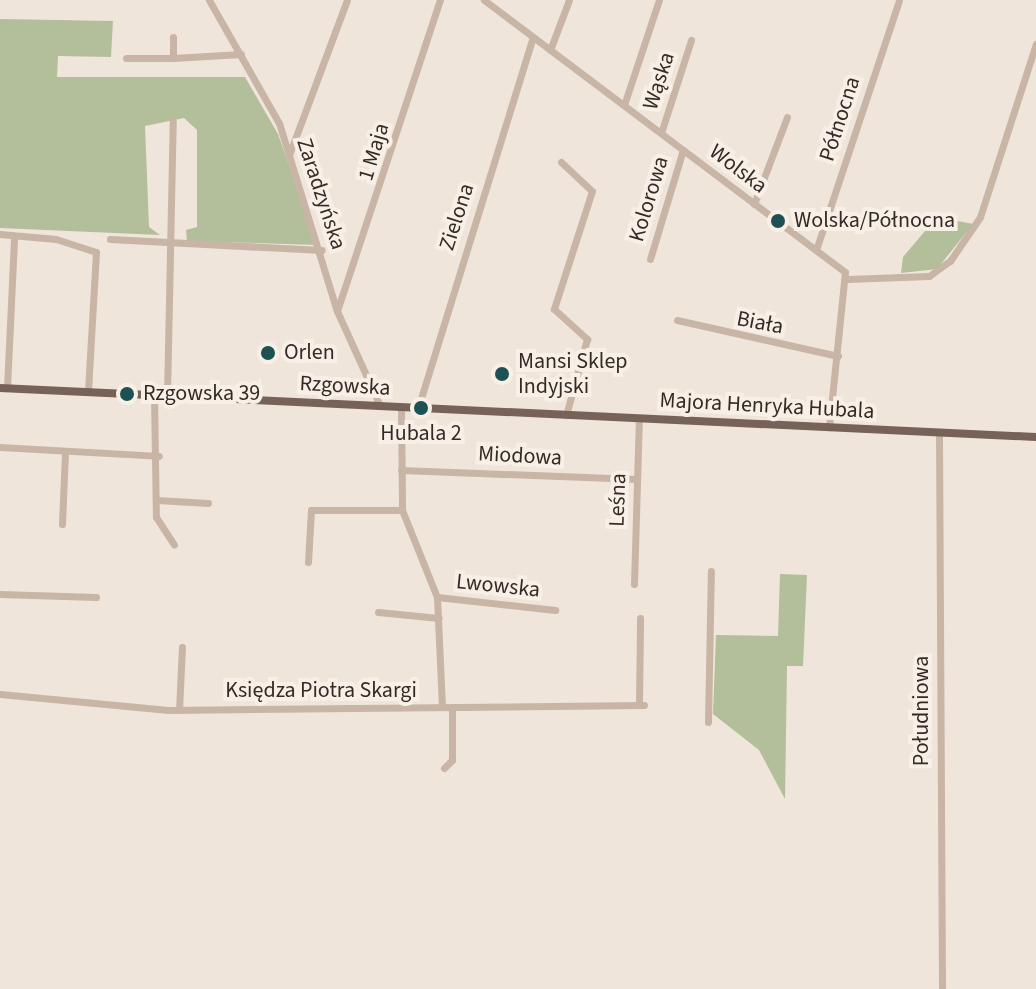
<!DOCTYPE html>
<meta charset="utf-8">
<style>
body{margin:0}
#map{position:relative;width:1036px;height:989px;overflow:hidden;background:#f0e5da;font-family:"Source Sans 3",sans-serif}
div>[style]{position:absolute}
.green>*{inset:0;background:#b3be9a}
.minor>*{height:7px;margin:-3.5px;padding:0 3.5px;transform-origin:3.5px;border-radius:3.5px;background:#c8b5a6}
.major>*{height:8px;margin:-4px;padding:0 4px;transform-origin:4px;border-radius:4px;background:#766258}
.dots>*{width:22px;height:22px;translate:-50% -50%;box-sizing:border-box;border:4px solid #f8f0e6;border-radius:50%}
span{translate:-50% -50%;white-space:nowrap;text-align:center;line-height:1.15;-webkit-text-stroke:8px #f8f0e6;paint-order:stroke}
.street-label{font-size:22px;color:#342b27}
.poi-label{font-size:22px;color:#342b27}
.left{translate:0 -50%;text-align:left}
</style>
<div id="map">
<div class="green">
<i style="clip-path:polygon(0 19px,113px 21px,111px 57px,58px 56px,57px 77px,245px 77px,278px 134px,317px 245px,187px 241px,186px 230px,197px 227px,197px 130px,184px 118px,145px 126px,149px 227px,160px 235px,0 228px)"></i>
<i style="clip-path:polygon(937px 217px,973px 224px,937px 269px,901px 273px,903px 257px)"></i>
<i style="clip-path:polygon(780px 574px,807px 575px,803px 666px,787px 666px,785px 799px,759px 750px,713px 714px,716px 635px,778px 636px)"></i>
</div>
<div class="minor">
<i style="left:209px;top:0;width:142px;rotate:60.4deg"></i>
<i style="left:279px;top:123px;width:197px;rotate:72.9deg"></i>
<i style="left:337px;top:311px;width:104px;rotate:65.6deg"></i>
<i style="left:484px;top:0;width:452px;rotate:37deg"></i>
<i style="left:845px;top:272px;width:156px;rotate:95.9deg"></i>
<i style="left:173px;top:37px;width:21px;rotate:90deg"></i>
<i style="left:173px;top:58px;width:68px;rotate:-3.4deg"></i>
<i style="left:550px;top:50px;width:53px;rotate:-69.2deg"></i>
<i style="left:126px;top:58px;width:47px"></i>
<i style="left:624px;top:105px;width:111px;rotate:-71.6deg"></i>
<i style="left:661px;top:133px;width:98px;rotate:-72.1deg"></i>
<i style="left:289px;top:155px;width:165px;rotate:-69.5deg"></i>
<i style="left:561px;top:162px;width:42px;rotate:43.1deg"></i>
<i style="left:592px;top:191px;width:124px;rotate:107.9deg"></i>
<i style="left:554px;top:309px;width:45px;rotate:42.3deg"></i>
<i style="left:587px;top:339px;width:79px;rotate:105.4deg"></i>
<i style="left:754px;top:204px;width:93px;rotate:-69.2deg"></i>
<i style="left:0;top:234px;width:56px;rotate:5.1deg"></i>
<i style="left:56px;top:239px;width:42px;rotate:18deg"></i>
<i style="left:96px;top:252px;width:140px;rotate:93.3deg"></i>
<i style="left:110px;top:239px;width:212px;rotate:3deg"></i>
<i style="left:816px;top:250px;width:263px;rotate:-71.6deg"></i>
<i style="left:650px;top:259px;width:114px;rotate:-73.2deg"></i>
<i style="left:848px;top:279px;width:81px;rotate:-2.1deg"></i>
<i style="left:929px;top:276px;width:26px;rotate:-36deg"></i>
<i style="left:950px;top:261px;width:53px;rotate:-55.7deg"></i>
<i style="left:980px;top:217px;width:182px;rotate:-72.1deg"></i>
<i style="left:337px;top:311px;width:328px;rotate:-71.7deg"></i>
<i style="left:677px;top:320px;width:165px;rotate:12.6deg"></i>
<i style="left:7px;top:388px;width:150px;rotate:-87.3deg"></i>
<i style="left:154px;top:395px;width:122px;rotate:89.1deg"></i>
<i style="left:156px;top:517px;width:33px;rotate:57deg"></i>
<i style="left:167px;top:396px;width:275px;rotate:-88.8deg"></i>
<i style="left:401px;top:407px;width:103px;rotate:89.4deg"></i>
<i style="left:402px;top:510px;width:94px;rotate:68.1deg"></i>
<i style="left:437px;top:597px;width:110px;rotate:87.4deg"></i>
<i style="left:418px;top:408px;width:388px;rotate:-72.8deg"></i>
<i style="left:939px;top:433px;width:556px;rotate:89.69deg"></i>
<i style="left:0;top:447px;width:159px;rotate:3.2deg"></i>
<i style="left:401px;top:470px;width:236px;rotate:2.2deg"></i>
<i style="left:157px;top:500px;width:51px;rotate:3.4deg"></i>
<i style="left:62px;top:524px;width:73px;rotate:-87.6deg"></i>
<i style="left:308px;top:562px;width:52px;rotate:-86.7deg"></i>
<i style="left:311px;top:510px;width:91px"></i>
<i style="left:634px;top:584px;width:166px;rotate:-88.3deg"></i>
<i style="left:0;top:594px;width:96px;rotate:1.8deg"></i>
<i style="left:437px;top:597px;width:119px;rotate:6.3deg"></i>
<i style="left:378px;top:612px;width:61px;rotate:5.6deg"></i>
<i style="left:0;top:694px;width:169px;rotate:5.4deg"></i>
<i style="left:168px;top:710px;width:476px;rotate:-0.6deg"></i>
<i style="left:639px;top:705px;width:87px;rotate:-89.3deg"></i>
<i style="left:179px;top:710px;width:63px;rotate:-87.3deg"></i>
<i style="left:708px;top:722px;width:151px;rotate:-88.9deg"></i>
<i style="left:444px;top:768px;width:11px;rotate:-45deg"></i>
<i style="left:452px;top:760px;width:52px;rotate:-90deg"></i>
</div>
<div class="major">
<i style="left:0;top:388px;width:1037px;rotate:2.71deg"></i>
</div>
<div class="dots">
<i style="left:778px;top:221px;background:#1e5154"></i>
<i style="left:268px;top:353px;background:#1e5154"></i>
<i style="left:502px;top:374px;background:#1e5154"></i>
<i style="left:127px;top:394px;background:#1e5154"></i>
<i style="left:421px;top:408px;background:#1e5154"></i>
</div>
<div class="street-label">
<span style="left:659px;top:81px;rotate:-72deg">Wąska</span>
<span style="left:840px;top:119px;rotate:-72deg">Północna</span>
<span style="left:374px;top:152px;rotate:-73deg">1 Maja</span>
<span style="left:738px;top:169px;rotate:37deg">Wolska</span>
<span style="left:321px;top:194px;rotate:72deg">Zaradzyńska</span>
<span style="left:649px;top:199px;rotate:-73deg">Kolorowa</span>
<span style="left:457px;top:217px;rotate:-72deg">Zielona</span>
<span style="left:760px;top:323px;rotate:11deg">Biała</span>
<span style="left:345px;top:386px;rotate:3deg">Rzgowska</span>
<span style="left:767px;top:406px;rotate:3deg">Majora Henryka Hubala</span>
<span style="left:520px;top:456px;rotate:3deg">Miodowa</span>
<span style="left:618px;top:500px;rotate:-88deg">Leśna</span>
<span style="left:498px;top:586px;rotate:6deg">Lwowska</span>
<span style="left:321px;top:691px">Księdza Piotra Skargi</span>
<span style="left:922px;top:711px;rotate:-90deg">Południowa</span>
</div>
<div class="poi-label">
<span class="left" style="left:794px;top:221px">Wolska/Północna</span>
<span class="left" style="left:284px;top:353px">Orlen</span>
<span class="left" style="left:518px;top:374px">Mansi Sklep<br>Indyjski</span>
<span class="left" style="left:143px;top:394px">Rzgowska 39</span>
<span style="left:421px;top:434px">Hubala 2</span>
</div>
</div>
